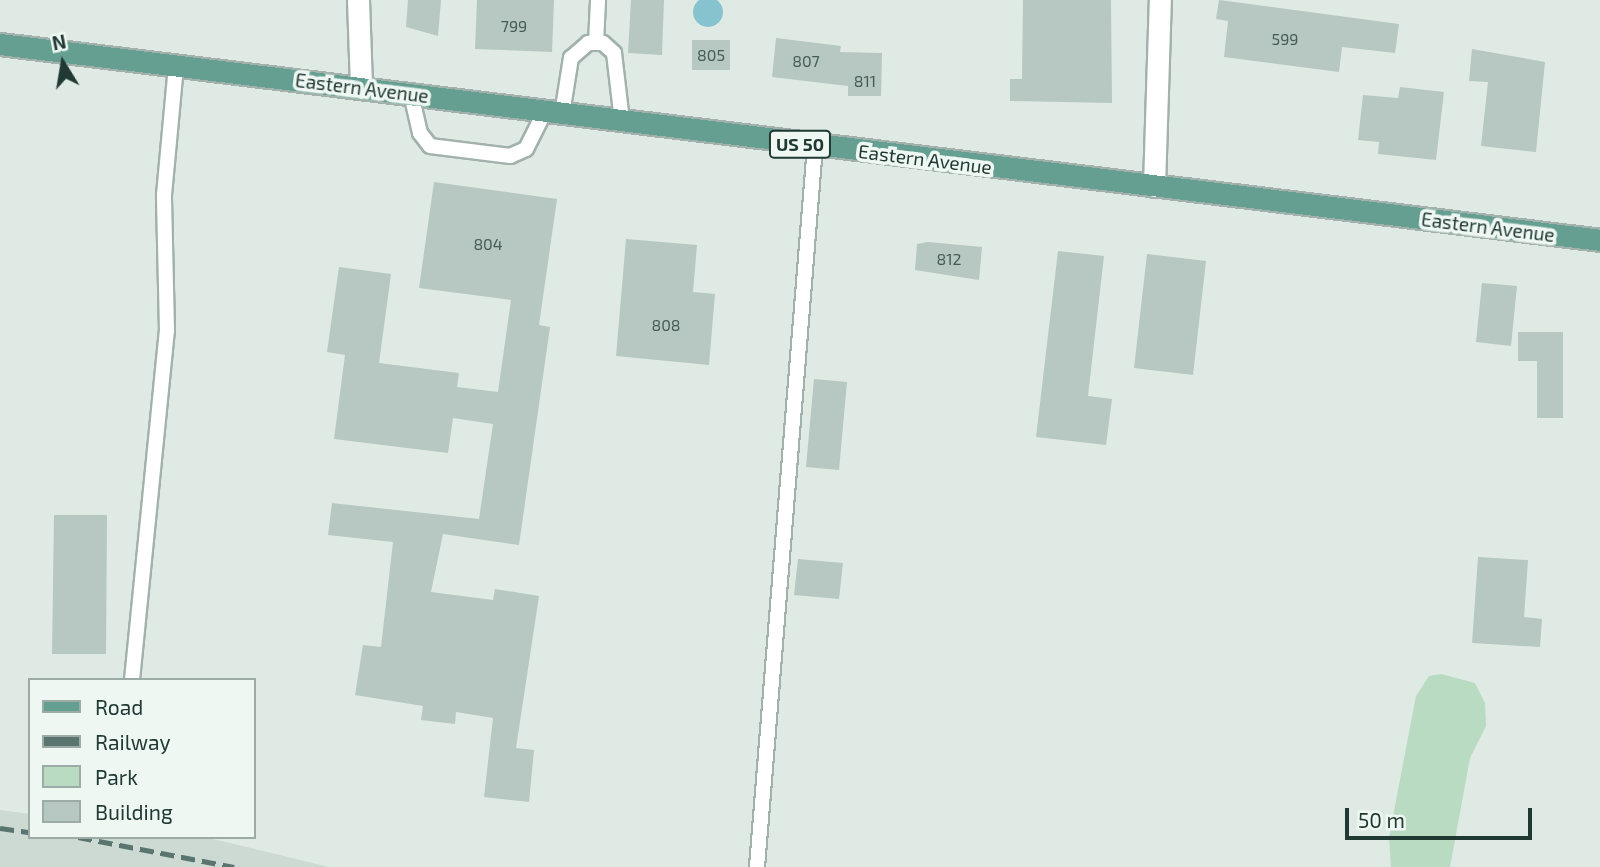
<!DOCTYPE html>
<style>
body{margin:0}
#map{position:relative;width:1600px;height:867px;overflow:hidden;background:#dfeae5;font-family:"Exo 2",sans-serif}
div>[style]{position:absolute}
.built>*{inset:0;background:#cddad4}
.green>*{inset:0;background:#b8dbc2}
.water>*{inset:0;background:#87c2cf}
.round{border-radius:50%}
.building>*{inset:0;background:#b7c7c1}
.roads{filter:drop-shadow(2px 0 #a2b1ac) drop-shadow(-2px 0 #a2b1ac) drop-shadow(0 2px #a2b1ac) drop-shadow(0 -2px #a2b1ac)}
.lane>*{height:14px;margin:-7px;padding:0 7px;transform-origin:7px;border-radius:7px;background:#fff}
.street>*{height:21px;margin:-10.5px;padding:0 10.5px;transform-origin:10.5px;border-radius:10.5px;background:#fff}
.primary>*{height:21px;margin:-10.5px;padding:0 10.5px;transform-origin:10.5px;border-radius:10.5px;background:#649f91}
.rail>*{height:5px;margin-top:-2.5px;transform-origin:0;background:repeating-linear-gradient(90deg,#5a756f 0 14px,transparent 0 21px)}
span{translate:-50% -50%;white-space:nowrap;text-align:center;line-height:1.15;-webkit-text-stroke:7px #eff7f3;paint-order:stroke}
.number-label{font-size:16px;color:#465c56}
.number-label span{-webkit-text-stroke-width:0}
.shield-label span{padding:2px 5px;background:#eff7f3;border:2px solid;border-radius:5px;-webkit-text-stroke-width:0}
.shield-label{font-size:18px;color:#203933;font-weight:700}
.street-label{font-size:19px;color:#203933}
.legend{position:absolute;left:28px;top:678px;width:228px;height:161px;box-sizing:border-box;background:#eff7f3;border:2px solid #9caba6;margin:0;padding:9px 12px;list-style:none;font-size:21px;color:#203933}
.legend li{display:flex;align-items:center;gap:14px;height:35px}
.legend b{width:35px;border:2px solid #9caba6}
.north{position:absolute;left:28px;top:28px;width:70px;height:70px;-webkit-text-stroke:5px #eff7f3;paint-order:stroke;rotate:349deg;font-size:19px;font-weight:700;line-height:28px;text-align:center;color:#203933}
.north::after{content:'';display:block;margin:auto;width:24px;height:32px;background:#203933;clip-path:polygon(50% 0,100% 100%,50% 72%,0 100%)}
.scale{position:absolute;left:1345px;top:808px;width:187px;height:32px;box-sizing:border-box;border:4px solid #203933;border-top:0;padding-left:9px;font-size:21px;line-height:24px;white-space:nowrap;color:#203933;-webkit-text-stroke:5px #eff7f3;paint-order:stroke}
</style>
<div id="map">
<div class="built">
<i style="clip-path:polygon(0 810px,30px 814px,30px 837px,205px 837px,329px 867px,0 867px)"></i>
</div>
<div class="green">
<i style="clip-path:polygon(1441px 674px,1475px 683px,1485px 703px,1486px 726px,1470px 758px,1450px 867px,1391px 867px,1389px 837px,1416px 696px,1429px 676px)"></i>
</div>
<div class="water">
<i class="round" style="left:693px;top:-3px;width:30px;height:30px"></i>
</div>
<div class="building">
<i style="clip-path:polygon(408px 0,441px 0,438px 36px,406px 27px)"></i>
<i style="clip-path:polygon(477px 0,554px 0,552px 52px,475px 49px)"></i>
<i style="clip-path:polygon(631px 0,664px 0,662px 55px,628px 53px)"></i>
<i style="clip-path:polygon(1023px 0,1111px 0,1112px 103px,1010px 101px,1010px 79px,1022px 79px)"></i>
<i style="clip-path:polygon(1219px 0,1399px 24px,1395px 53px,1342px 47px,1339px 72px,1224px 57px,1228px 21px,1216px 19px)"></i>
<i style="clip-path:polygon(776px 38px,841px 46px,840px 52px,882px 53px,881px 96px,848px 96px,848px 86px,772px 77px)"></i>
<i style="clip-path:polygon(692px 40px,730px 40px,730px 70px,692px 70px)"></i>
<i style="clip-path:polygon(1472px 49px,1545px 62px,1536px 152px,1481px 146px,1488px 82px,1469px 81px)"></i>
<i style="clip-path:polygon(1400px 87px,1444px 92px,1436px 160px,1378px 154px,1379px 142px,1358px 140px,1363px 95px,1398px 98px)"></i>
<i style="clip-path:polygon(434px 182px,557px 199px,539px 325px,550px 327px,519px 545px,443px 534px,431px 592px,493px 600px,495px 589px,539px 596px,516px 748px,534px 750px,529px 802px,484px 797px,493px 718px,456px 712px,455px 724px,421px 720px,423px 706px,355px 695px,363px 645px,381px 647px,393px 542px,328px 535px,332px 503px,479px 519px,493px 424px,453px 418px,448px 453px,334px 439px,345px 355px,327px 352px,339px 267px,391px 274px,379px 363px,459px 373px,457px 387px,498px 392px,511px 300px,419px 288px)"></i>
<i style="clip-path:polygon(626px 239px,697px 245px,693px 292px,715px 294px,709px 365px,616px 356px)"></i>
<i style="clip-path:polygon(928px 242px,982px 247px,979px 280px,915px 270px,917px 244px)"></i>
<i style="clip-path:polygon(1058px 251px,1104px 256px,1088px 396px,1112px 399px,1106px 445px,1036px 437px)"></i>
<i style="clip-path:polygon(1147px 254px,1206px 261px,1193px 375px,1134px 368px)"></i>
<i style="clip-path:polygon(1482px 283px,1517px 286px,1511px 346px,1476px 342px)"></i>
<i style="clip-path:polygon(1518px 332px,1563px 332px,1563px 418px,1537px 418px,1537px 361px,1518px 361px)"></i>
<i style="clip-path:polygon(814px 379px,847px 382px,839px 470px,806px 467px)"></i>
<i style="clip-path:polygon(54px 515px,107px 515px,106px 654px,52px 654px)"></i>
<i style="clip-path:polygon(1478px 557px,1528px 560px,1524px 617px,1542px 619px,1540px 647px,1472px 643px)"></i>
<i style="clip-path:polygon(798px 559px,843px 563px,839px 599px,794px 595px)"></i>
</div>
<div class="roads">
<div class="lane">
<i style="left:596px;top:43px;width:43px;rotate:-87.3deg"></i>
<i style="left:411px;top:94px;width:40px;rotate:77deg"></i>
<i style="left:420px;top:133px;width:16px;rotate:52deg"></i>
<i style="left:430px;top:146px;width:81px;rotate:7.1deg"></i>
<i style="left:510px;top:156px;width:17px;rotate:-24deg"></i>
<i style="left:526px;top:149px;width:42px;rotate:-63.4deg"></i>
<i style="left:562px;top:114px;width:57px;rotate:-80.9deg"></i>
<i style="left:571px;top:58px;width:23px;rotate:-41deg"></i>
<i style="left:588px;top:43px;width:15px"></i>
<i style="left:603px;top:43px;width:15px;rotate:42deg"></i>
<i style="left:614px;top:53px;width:68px;rotate:83.3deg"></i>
<i style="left:132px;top:680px;width:351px;rotate:-84.3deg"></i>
<i style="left:167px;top:331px;width:136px;rotate:-91.3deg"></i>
<i style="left:164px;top:195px;width:130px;rotate:-84.7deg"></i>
<i style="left:757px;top:867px;width:723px;rotate:-85.4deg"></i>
</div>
<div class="street">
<i style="left:358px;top:0;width:87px;rotate:88deg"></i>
<i style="left:1154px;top:186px;width:186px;rotate:-88.2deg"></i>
</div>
<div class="primary">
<i style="left:0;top:44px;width:1612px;rotate:6.98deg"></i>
</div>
</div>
<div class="rail">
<i style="left:0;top:828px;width:30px;rotate:8deg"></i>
<i style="left:78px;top:837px;width:159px;rotate:10.9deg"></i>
</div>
<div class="number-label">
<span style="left:514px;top:26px">799</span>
<span style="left:1285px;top:39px">599</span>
<span style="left:711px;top:55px">805</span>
<span style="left:806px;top:61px">807</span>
<span style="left:865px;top:81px">811</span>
<span style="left:488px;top:244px">804</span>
<span style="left:949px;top:259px">812</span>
<span style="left:666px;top:325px">808</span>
</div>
<div class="shield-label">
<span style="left:800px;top:144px">US 50</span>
</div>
<div class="street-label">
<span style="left:362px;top:88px;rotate:7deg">Eastern Avenue</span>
<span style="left:925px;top:159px;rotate:7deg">Eastern Avenue</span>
<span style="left:1488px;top:227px;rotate:7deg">Eastern Avenue</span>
</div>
<ul class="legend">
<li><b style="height:9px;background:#649f91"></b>Road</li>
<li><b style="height:9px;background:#5a756f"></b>Railway</li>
<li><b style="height:19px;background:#b8dbc2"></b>Park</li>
<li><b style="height:19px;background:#b7c7c1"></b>Building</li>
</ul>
<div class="north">N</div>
<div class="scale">50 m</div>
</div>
